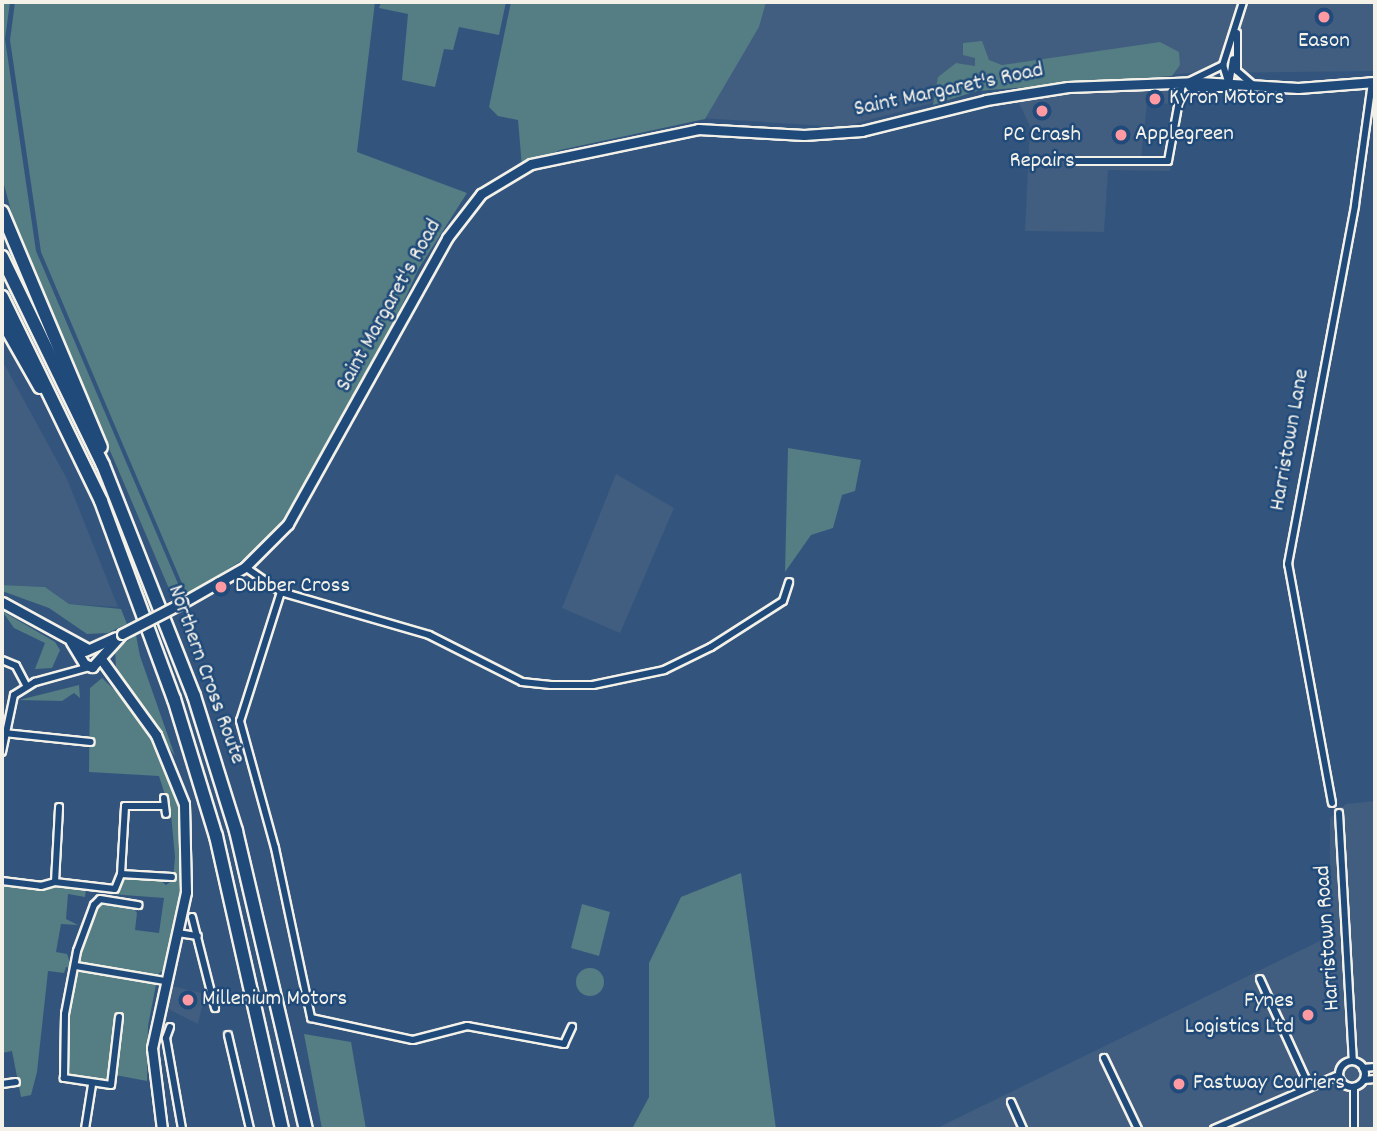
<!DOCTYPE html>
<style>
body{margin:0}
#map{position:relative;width:1377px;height:1131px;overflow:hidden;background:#33557d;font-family:Dekko,sans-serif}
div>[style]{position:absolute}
.built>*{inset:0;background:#415d7f}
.green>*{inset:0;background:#547d84}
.round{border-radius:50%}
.roads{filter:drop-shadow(2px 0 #f4f1e8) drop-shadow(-2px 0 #f4f1e8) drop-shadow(0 2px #f4f1e8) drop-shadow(0 -2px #f4f1e8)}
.minor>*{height:6px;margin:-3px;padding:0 3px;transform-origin:3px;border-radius:3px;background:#1f4a7a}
.minor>.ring{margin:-3px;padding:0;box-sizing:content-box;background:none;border:6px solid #1f4a7a;border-radius:50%}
.secondary>*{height:9px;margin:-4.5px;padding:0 4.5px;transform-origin:4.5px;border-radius:4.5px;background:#1f4a7a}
.motorway>*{height:12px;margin:-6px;padding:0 6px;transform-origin:6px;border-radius:6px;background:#1f4a7a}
.bridges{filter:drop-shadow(2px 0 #f4f1e8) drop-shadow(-2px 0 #f4f1e8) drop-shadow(0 2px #f4f1e8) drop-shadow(0 -2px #f4f1e8)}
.secondary-bridge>*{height:9px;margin:-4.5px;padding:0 4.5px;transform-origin:4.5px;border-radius:4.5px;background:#1f4a7a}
.dots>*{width:19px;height:19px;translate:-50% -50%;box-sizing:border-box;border:4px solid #1f4a7a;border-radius:50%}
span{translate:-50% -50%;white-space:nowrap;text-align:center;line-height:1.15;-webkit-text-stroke:5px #1f4a7a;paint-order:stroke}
.poi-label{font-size:23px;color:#f4f1e8}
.left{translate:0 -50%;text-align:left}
.right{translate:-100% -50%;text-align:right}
.street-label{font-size:23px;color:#f4f1e8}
.frame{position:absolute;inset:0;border:4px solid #f4f1e8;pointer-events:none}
</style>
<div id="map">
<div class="built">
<i style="clip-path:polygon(761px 2px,1375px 2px,1375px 71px,1192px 73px,977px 91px,842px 127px,700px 118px)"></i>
<i style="clip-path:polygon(1080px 91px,1176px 91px,1176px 104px,1147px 103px,1141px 160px,1164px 163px,1172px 157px,1170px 171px,1108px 170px,1104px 232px,1025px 231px,1030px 126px,1017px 99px)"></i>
<i style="clip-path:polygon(2px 360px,67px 479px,118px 607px,69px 604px,45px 587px,2px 585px)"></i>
<i style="clip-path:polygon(616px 474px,674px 508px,620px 633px,562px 608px)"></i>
<i style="clip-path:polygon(1375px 801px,1375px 1129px,935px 1129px,1330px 936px,1330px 818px,1346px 804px)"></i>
<i style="clip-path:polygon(172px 986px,205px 994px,198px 1024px,168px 1009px)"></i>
</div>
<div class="green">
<i style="clip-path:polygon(2px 2px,10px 2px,5px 39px,36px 251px,182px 593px,173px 598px,17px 233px,2px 177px)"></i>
<i style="clip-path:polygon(15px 2px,375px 2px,357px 152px,467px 193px,419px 268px,361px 394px,285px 523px,255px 552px,187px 595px,41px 252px,10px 40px)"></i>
<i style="clip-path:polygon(381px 2px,506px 2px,499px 35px,459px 27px,453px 50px,444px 49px,435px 87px,402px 80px,408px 14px,379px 8px)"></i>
<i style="clip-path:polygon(511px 2px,766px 2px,759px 27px,705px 119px,560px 150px,522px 167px,518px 120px,498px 116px,489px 107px)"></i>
<i style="clip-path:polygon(982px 41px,989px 60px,1002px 65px,1160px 42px,1179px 52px,1180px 65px,1172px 76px,977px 91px,933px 105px,938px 77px,956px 63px,975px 66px,975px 58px,963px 55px,963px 43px)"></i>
<i style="clip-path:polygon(788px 448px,861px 460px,855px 491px,842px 495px,833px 528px,811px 535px,785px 572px)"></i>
<i style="clip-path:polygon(2px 585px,45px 587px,69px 604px,121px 609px,127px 624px,108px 633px,87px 634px,49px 608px,2px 591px)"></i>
<i style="clip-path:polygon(2px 611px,55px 642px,60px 650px,52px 668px,35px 669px,45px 643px,14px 628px)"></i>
<i style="clip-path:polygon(136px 635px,140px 656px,175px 756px,116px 668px,115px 650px)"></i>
<i style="clip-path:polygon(102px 678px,124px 699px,159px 748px,181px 815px,184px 879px,165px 969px,158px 974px,148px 1026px,147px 1081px,115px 1075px,111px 1085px,64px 1078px,65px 1015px,78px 951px,102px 900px,131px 904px,137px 913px,135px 930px,159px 933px,164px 898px,111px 894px,127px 877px,157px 878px,166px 885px,173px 880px,175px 857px,171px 814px,159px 776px,89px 772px,90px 688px)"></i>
<i style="clip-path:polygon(79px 685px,80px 698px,74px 693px,62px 701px,19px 700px)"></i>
<i style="clip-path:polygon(741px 873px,776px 1129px,632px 1129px,649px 1097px,649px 963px,681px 897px)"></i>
<i style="clip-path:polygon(2px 881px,86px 888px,85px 897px,68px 894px,66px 919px,78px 925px,61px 924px,56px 952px,67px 954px,72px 968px,66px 967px,64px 973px,48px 971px,37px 1072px,31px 1095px,21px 1097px,12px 1051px,2px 1053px)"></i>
<i style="clip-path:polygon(582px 904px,610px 912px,599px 956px,571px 948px)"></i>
<i class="round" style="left:576px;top:968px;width:28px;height:28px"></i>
<i style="clip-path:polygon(304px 1034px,351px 1042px,366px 1129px,322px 1129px)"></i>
</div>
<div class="roads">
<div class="minor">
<i style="left:1237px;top:33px;width:38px;rotate:90deg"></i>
<i style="left:1237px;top:71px;width:20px;rotate:41deg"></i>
<i style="left:1223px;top:65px;width:21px;rotate:73deg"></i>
<i style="left:1229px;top:85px;width:26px;rotate:-81deg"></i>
<i style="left:1070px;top:161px;width:98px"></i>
<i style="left:1168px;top:161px;width:77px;rotate:-79.6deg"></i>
<i style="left:1182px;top:85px;width:46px;rotate:-26deg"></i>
<i style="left:1223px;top:65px;width:66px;rotate:-72.4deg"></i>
<i style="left:245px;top:567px;width:44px;rotate:34.8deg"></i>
<i style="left:281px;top:592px;width:154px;rotate:16.2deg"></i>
<i style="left:429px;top:635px;width:104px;rotate:26.8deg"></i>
<i style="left:522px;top:682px;width:29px;rotate:6deg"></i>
<i style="left:551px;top:685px;width:42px"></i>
<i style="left:593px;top:685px;width:73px;rotate:-11.9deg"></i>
<i style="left:664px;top:670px;width:52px;rotate:-26.1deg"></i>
<i style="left:711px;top:647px;width:85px;rotate:-32.6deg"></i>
<i style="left:783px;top:601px;width:20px;rotate:-72deg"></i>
<i style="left:281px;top:592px;width:135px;rotate:107.6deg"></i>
<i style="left:240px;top:721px;width:132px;rotate:74.6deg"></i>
<i style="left:275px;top:848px;width:174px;rotate:78deg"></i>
<i style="left:311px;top:1018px;width:104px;rotate:12.2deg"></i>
<i style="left:413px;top:1040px;width:56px;rotate:-14.5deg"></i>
<i style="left:467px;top:1026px;width:99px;rotate:10.5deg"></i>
<i style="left:564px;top:1044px;width:19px;rotate:-65deg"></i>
<i style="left:2px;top:660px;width:15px;rotate:23deg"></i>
<i style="left:16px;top:666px;width:21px;rotate:62deg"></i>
<i style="left:4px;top:733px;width:87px;rotate:5.9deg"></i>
<i style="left:2px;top:752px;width:58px;rotate:-78.1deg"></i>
<i style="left:14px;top:695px;width:25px;rotate:-32deg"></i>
<i style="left:35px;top:682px;width:56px;rotate:-15.5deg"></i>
<i style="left:164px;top:798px;width:16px;rotate:83deg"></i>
<i style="left:1332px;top:803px;width:243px;rotate:-100.4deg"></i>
<i style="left:1288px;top:564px;width:365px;rotate:-79.4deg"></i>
<i style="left:1355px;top:205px;width:124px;rotate:-82.1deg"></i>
<i style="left:1339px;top:813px;width:248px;rotate:86.8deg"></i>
<i style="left:121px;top:874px;width:51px;rotate:3.4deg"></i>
<i style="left:2px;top:881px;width:39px;rotate:7deg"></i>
<i style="left:41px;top:886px;width:15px;rotate:-16deg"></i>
<i style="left:55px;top:882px;width:75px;rotate:-86.9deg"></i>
<i style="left:55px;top:882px;width:60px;rotate:6.7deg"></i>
<i style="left:115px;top:889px;width:16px;rotate:-68deg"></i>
<i style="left:121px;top:874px;width:68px;rotate:-86.6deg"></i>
<i style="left:125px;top:806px;width:39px"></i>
<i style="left:192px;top:917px;width:94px;rotate:75.8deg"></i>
<i style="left:178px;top:933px;width:20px;rotate:9deg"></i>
<i style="left:76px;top:966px;width:90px;rotate:9.6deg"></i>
<i style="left:1260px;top:979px;width:115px;rotate:65.4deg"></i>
<i style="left:119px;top:1017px;width:68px;rotate:96.7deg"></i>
<i style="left:111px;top:1085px;width:48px;rotate:-171.5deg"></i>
<i style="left:64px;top:1078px;width:64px;rotate:-89.1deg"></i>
<i style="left:65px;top:1014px;width:64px;rotate:-79.2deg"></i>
<i style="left:77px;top:951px;width:49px;rotate:-69.7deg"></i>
<i style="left:94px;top:905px;width:8px;rotate:-45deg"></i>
<i style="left:100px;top:899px;width:39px;rotate:9deg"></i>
<i style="left:170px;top:1027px;width:12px;rotate:110deg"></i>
<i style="left:166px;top:1038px;width:92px;rotate:80deg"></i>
<i style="left:228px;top:1035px;width:97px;rotate:76.8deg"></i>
<i style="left:1104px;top:1058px;width:79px;rotate:64.4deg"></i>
<i class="ring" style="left:1339px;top:1061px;width:20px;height:20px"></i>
<i style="left:1363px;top:1068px;width:12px;rotate:-5deg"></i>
<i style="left:1364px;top:1080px;width:11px;rotate:-5deg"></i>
<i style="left:2px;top:1084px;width:14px;rotate:-8deg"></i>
<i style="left:1354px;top:1087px;width:42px;rotate:90deg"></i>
<i style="left:1011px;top:1102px;width:30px;rotate:66deg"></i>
<i style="left:85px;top:1129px;width:45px;rotate:-81deg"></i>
<i style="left:1214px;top:1129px;width:136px;rotate:-23.4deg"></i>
</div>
<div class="secondary">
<i style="left:1190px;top:86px;width:34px"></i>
<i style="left:2px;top:602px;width:98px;rotate:28.7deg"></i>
<i style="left:182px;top:603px;width:73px;rotate:-29.7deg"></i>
<i style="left:245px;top:567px;width:61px;rotate:-45deg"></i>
<i style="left:288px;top:524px;width:327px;rotate:-60.9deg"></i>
<i style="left:447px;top:238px;width:56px;rotate:-52.3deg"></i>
<i style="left:481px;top:194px;width:58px;rotate:-31deg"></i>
<i style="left:531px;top:164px;width:171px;rotate:-11.8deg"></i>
<i style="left:698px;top:129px;width:106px;rotate:3.2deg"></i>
<i style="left:804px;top:135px;width:58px;rotate:-3.9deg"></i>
<i style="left:862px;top:131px;width:128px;rotate:-14deg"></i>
<i style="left:986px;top:100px;width:83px;rotate:-9deg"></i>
<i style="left:1068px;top:87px;width:131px;rotate:-2.2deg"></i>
<i style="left:1199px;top:82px;width:99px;rotate:3.5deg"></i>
<i style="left:1298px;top:88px;width:77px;rotate:-4.5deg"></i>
<i style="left:71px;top:642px;width:26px;rotate:59deg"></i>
<i style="left:84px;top:664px;width:9px;rotate:21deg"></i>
<i style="left:92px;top:667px;width:45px;rotate:-47.7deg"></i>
<i style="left:85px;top:651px;width:34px;rotate:-24deg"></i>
<i style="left:101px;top:659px;width:94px;rotate:54.1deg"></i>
<i style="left:156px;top:735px;width:74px;rotate:67.9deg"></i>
<i style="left:184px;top:804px;width:88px;rotate:88.7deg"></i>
<i style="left:186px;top:892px;width:160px;rotate:102.3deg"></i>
<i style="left:152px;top:1048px;width:82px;rotate:83deg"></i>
</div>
<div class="motorway">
<i style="left:2px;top:212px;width:255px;rotate:67.2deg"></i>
<i style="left:2px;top:257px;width:231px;rotate:64.1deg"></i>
<i style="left:103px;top:465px;width:248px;rotate:68.5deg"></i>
<i style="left:194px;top:696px;width:141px;rotate:72.7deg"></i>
<i style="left:236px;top:831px;width:306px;rotate:76.8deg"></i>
<i style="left:2px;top:297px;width:227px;rotate:64.1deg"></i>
<i style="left:101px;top:501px;width:211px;rotate:69.8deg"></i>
<i style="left:174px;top:699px;width:143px;rotate:73deg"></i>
<i style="left:216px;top:836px;width:300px;rotate:77.3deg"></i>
<i style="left:2px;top:320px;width:77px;rotate:60.4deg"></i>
</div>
</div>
<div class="bridges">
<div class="secondary-bridge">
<i style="left:122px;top:634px;width:68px;rotate:-27.3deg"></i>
</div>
</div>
<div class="dots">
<i style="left:1324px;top:17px;background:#ff9aa2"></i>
<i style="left:1155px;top:99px;background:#ff9aa2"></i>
<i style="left:1042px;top:111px;background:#ff9aa2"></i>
<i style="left:1121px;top:135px;background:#ff9aa2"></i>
<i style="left:221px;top:587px;background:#ff9aa2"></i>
<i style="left:188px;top:1000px;background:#ff9aa2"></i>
<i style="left:1308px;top:1015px;background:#ff9aa2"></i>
<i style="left:1179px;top:1084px;background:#ff9aa2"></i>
</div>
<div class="poi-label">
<span style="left:1324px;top:42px">Eason</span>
<span class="left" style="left:1169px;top:99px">Kyron Motors</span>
<span class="left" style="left:1135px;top:135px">Applegreen</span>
<span style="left:1042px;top:149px">PC Crash<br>Repairs</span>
<span class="left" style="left:235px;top:587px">Dubber Cross</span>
<span class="left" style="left:202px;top:1000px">Millenium Motors</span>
<span class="right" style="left:1294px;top:1015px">Fynes<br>Logistics Ltd</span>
<span class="left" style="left:1193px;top:1084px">Fastway Couriers</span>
</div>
<div class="street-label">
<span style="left:949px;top:91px;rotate:-12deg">Saint Margaret's Road</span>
<span style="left:390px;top:306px;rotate:-61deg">Saint Margaret's Road</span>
<span style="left:1291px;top:440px;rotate:-80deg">Harristown Lane</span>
<span style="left:205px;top:675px;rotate:70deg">Northern Cross Route</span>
<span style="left:1329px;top:938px;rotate:-94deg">Harristown Road</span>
</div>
<div class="frame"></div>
</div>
